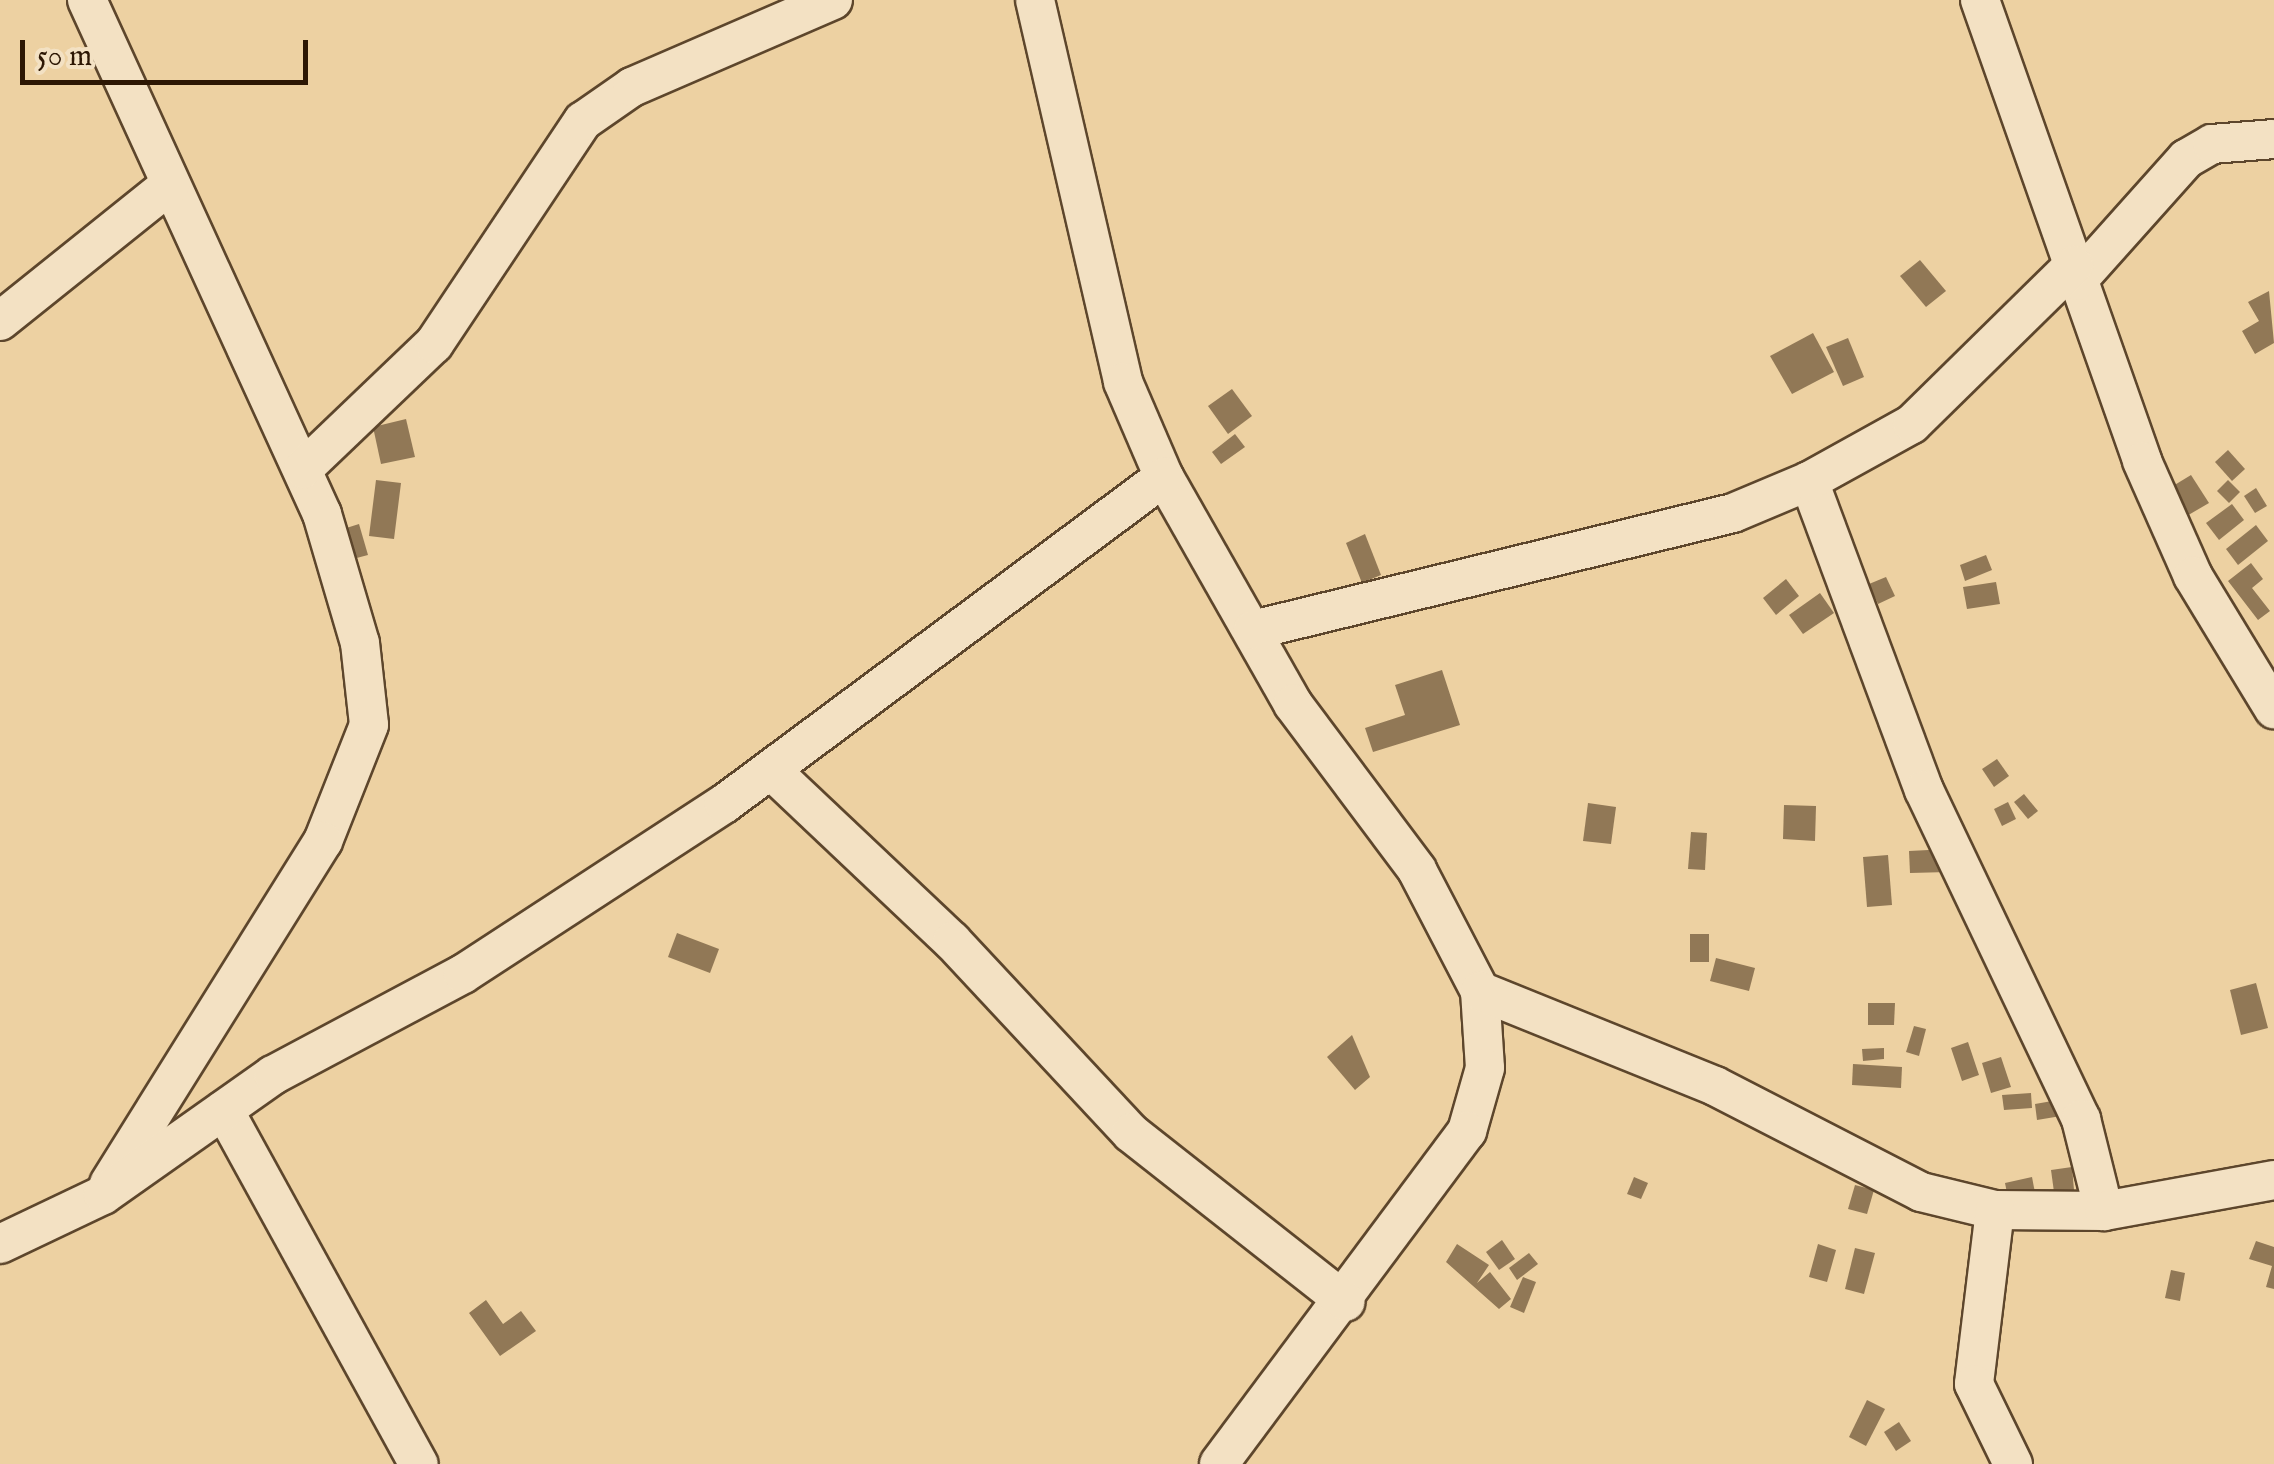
<!DOCTYPE html>
<style>
body{margin:0}
#map{position:relative;width:2274px;height:1464px;overflow:hidden;background:#edd1a2;font-family:"IM FELL English",serif}
div>[style]{position:absolute}
.building>*{inset:0;background:#917856}
.roads{filter:drop-shadow(2px 0 #5d462c) drop-shadow(-2px 0 #5d462c) drop-shadow(0 2px #5d462c) drop-shadow(0 -2px #5d462c)}
.street>*{height:38px;margin:-19px;padding:0 19px;transform-origin:19px;border-radius:19px;background:#f3e1c3}
span{translate:-50% -50%;white-space:nowrap;text-align:center;line-height:1.15;-webkit-text-stroke:8px #f3e1c3;paint-order:stroke}
.scale{position:absolute;left:20px;top:40px;width:288px;height:45px;box-sizing:border-box;border:5px solid #2d1704;border-top:0;padding-left:12px;font-size:30px;line-height:35px;white-space:nowrap;color:#2d1704;-webkit-text-stroke:8px #f3e1c3;paint-order:stroke}
</style>
<div id="map">
<div class="building">
<i style="clip-path:polygon(1920px 260px,1946px 291px,1926px 307px,1900px 276px)"></i>
<i style="clip-path:polygon(2269px 291px,2274px 343px,2255px 354px,2242px 331px,2259px 321px,2248px 302px)"></i>
<i style="clip-path:polygon(1813px 333px,1834px 372px,1792px 394px,1770px 356px)"></i>
<i style="clip-path:polygon(1848px 338px,1864px 377px,1843px 386px,1826px 347px)"></i>
<i style="clip-path:polygon(1232px 389px,1252px 416px,1228px 434px,1208px 406px)"></i>
<i style="clip-path:polygon(406px 419px,415px 457px,381px 464px,373px 427px)"></i>
<i style="clip-path:polygon(1235px 434px,1245px 447px,1221px 464px,1212px 452px)"></i>
<i style="clip-path:polygon(2228px 450px,2245px 469px,2232px 481px,2215px 462px)"></i>
<i style="clip-path:polygon(2191px 475px,2209px 503px,2185px 517px,2168px 489px)"></i>
<i style="clip-path:polygon(376px 480px,401px 483px,394px 539px,369px 536px)"></i>
<i style="clip-path:polygon(2228px 480px,2240px 492px,2229px 503px,2217px 491px)"></i>
<i style="clip-path:polygon(2256px 488px,2267px 506px,2255px 513px,2244px 496px)"></i>
<i style="clip-path:polygon(2232px 504px,2244px 520px,2219px 540px,2206px 523px)"></i>
<i style="clip-path:polygon(359px 524px,368px 555px,349px 560px,340px 530px)"></i>
<i style="clip-path:polygon(2256px 525px,2268px 541px,2238px 565px,2226px 549px)"></i>
<i style="clip-path:polygon(1365px 534px,1381px 575px,1362px 583px,1346px 543px)"></i>
<i style="clip-path:polygon(1986px 555px,1992px 570px,1965px 581px,1960px 565px)"></i>
<i style="clip-path:polygon(2251px 563px,2263px 579px,2252px 588px,2270px 611px,2258px 620px,2228px 581px)"></i>
<i style="clip-path:polygon(1886px 577px,1895px 596px,1878px 604px,1869px 584px)"></i>
<i style="clip-path:polygon(1786px 579px,1799px 596px,1776px 615px,1763px 598px)"></i>
<i style="clip-path:polygon(1996px 582px,2000px 604px,1967px 609px,1963px 587px)"></i>
<i style="clip-path:polygon(1820px 593px,1834px 613px,1803px 634px,1789px 615px)"></i>
<i style="clip-path:polygon(1442px 670px,1460px 725px,1373px 752px,1365px 728px,1405px 715px,1395px 685px)"></i>
<i style="clip-path:polygon(1997px 759px,2009px 776px,1994px 787px,1982px 769px)"></i>
<i style="clip-path:polygon(2024px 794px,2038px 811px,2028px 819px,2014px 802px)"></i>
<i style="clip-path:polygon(2008px 802px,2016px 819px,2002px 826px,1994px 809px)"></i>
<i style="clip-path:polygon(1588px 803px,1616px 807px,1611px 844px,1583px 841px)"></i>
<i style="clip-path:polygon(1784px 805px,1816px 806px,1815px 841px,1783px 839px)"></i>
<i style="clip-path:polygon(1691px 832px,1707px 833px,1705px 870px,1688px 869px)"></i>
<i style="clip-path:polygon(1948px 849px,1948px 872px,1910px 873px,1909px 851px)"></i>
<i style="clip-path:polygon(1888px 855px,1892px 905px,1867px 907px,1863px 857px)"></i>
<i style="clip-path:polygon(677px 933px,719px 949px,710px 973px,668px 957px)"></i>
<i style="clip-path:polygon(1690px 934px,1709px 934px,1709px 962px,1690px 962px)"></i>
<i style="clip-path:polygon(1716px 958px,1755px 968px,1749px 991px,1710px 981px)"></i>
<i style="clip-path:polygon(2256px 983px,2268px 1028px,2241px 1035px,2230px 990px)"></i>
<i style="clip-path:polygon(1868px 1003px,1895px 1003px,1894px 1025px,1868px 1025px)"></i>
<i style="clip-path:polygon(1914px 1026px,1926px 1029px,1919px 1056px,1906px 1052px)"></i>
<i style="clip-path:polygon(1352px 1035px,1370px 1077px,1355px 1090px,1327px 1057px)"></i>
<i style="clip-path:polygon(1968px 1042px,1979px 1075px,1962px 1081px,1951px 1048px)"></i>
<i style="clip-path:polygon(1884px 1048px,1884px 1059px,1863px 1061px,1862px 1049px)"></i>
<i style="clip-path:polygon(2001px 1057px,2011px 1087px,1991px 1093px,1982px 1063px)"></i>
<i style="clip-path:polygon(1853px 1064px,1902px 1067px,1901px 1088px,1852px 1085px)"></i>
<i style="clip-path:polygon(2031px 1093px,2032px 1108px,2004px 1110px,2002px 1095px)"></i>
<i style="clip-path:polygon(2058px 1100px,2061px 1116px,2037px 1120px,2035px 1104px)"></i>
<i style="clip-path:polygon(2072px 1167px,2074px 1190px,2054px 1192px,2051px 1170px)"></i>
<i style="clip-path:polygon(1634px 1177px,1648px 1183px,1641px 1199px,1627px 1194px)"></i>
<i style="clip-path:polygon(2032px 1177px,2036px 1198px,2009px 1203px,2005px 1183px)"></i>
<i style="clip-path:polygon(1855px 1185px,1874px 1190px,1867px 1214px,1848px 1209px)"></i>
<i style="clip-path:polygon(1502px 1240px,1515px 1259px,1499px 1270px,1486px 1252px)"></i>
<i style="clip-path:polygon(2256px 1241px,2274px 1247px,2274px 1289px,2266px 1287px,2272px 1266px,2249px 1259px)"></i>
<i style="clip-path:polygon(1457px 1244px,1489px 1265px,1477px 1283px,1490px 1272px,1511px 1299px,1499px 1309px,1446px 1262px)"></i>
<i style="clip-path:polygon(1818px 1244px,1836px 1250px,1827px 1282px,1809px 1277px)"></i>
<i style="clip-path:polygon(1855px 1248px,1875px 1253px,1864px 1294px,1845px 1289px)"></i>
<i style="clip-path:polygon(1529px 1253px,1538px 1264px,1517px 1280px,1509px 1268px)"></i>
<i style="clip-path:polygon(2171px 1270px,2185px 1273px,2180px 1301px,2165px 1298px)"></i>
<i style="clip-path:polygon(1523px 1277px,1536px 1282px,1524px 1313px,1510px 1307px)"></i>
<i style="clip-path:polygon(486px 1300px,503px 1324px,521px 1311px,536px 1331px,500px 1356px,469px 1313px)"></i>
<i style="clip-path:polygon(1867px 1400px,1885px 1409px,1866px 1446px,1849px 1437px)"></i>
<i style="clip-path:polygon(1899px 1422px,1911px 1441px,1896px 1451px,1884px 1432px)"></i>
</div>
<div class="roads">
<div class="street">
<i style="left:87px;top:0;width:565px;rotate:65.43deg"></i>
<i style="left:322px;top:514px;width:134px;rotate:73.6deg"></i>
<i style="left:360px;top:643px;width:82px;rotate:83.7deg"></i>
<i style="left:369px;top:725px;width:125px;rotate:111.6deg"></i>
<i style="left:323px;top:841px;width:404px;rotate:122deg"></i>
<i style="left:1035px;top:0;width:392px;rotate:77deg"></i>
<i style="left:1123px;top:382px;width:103px;rotate:66.7deg"></i>
<i style="left:1164px;top:477px;width:261px;rotate:60.4deg"></i>
<i style="left:1293px;top:704px;width:207px;rotate:53.2deg"></i>
<i style="left:1417px;top:870px;width:136px;rotate:62.5deg"></i>
<i style="left:1480px;top:991px;width:77px;rotate:86.3deg"></i>
<i style="left:1485px;top:1068px;width:66px;rotate:105.9deg"></i>
<i style="left:1467px;top:1131px;width:415px;rotate:126.7deg"></i>
<i style="left:1980px;top:0;width:489px;rotate:70.6deg"></i>
<i style="left:2142px;top:461px;width:126px;rotate:66.1deg"></i>
<i style="left:2193px;top:576px;width:156px;rotate:58.7deg"></i>
<i style="left:2077px;top:281px;width:164px;rotate:-48.2deg"></i>
<i style="left:2186px;top:159px;width:30px;rotate:-30deg"></i>
<i style="left:2212px;top:144px;width:62px;rotate:-4.6deg"></i>
<i style="left:0;top:321px;width:218px;rotate:-38.7deg"></i>
<i style="left:303px;top:469px;width:181px;rotate:-43.7deg"></i>
<i style="left:434px;top:344px;width:268px;rotate:-56.3deg"></i>
<i style="left:583px;top:121px;width:60px;rotate:-34.8deg"></i>
<i style="left:632px;top:87px;width:219px;rotate:-23.4deg"></i>
<i style="left:1809px;top:481px;width:330px;rotate:69.6deg"></i>
<i style="left:1924px;top:790px;width:365px;rotate:64.5deg"></i>
<i style="left:2081px;top:1119px;width:95px;rotate:76deg"></i>
<i style="left:1253px;top:630px;width:494px;rotate:-13.7deg"></i>
<i style="left:1733px;top:513px;width:82px;rotate:-22.8deg"></i>
<i style="left:1809px;top:481px;width:118px;rotate:-29deg"></i>
<i style="left:1912px;top:424px;width:227px;rotate:-44.5deg"></i>
<i style="left:771px;top:770px;width:249px;rotate:43.4deg"></i>
<i style="left:952px;top:941px;width:262px;rotate:47deg"></i>
<i style="left:1131px;top:1133px;width:273px;rotate:38.2deg"></i>
<i style="left:1480px;top:991px;width:253px;rotate:22deg"></i>
<i style="left:1715px;top:1086px;width:232px;rotate:27.2deg"></i>
<i style="left:1921px;top:1192px;width:76px;rotate:13.7deg"></i>
<i style="left:1995px;top:1210px;width:109px;rotate:0.5deg"></i>
<i style="left:2104px;top:1211px;width:173px;rotate:-10.3deg"></i>
<i style="left:224px;top:1110px;width:404px;rotate:61.2deg"></i>
<i style="left:1995px;top:1210px;width:175px;rotate:96.9deg"></i>
<i style="left:1974px;top:1384px;width:89px;rotate:64deg"></i>
<i style="left:0;top:1244px;width:114px;rotate:-25.4deg"></i>
<i style="left:103px;top:1195px;width:208px;rotate:-35.2deg"></i>
<i style="left:273px;top:1075px;width:215px;rotate:-28deg"></i>
<i style="left:463px;top:974px;width:311px;rotate:-33.1deg"></i>
<i style="left:724px;top:804px;width:548px;rotate:-36.62deg"></i>
</div>
</div>
<div class="scale">50 m</div>
</div>
